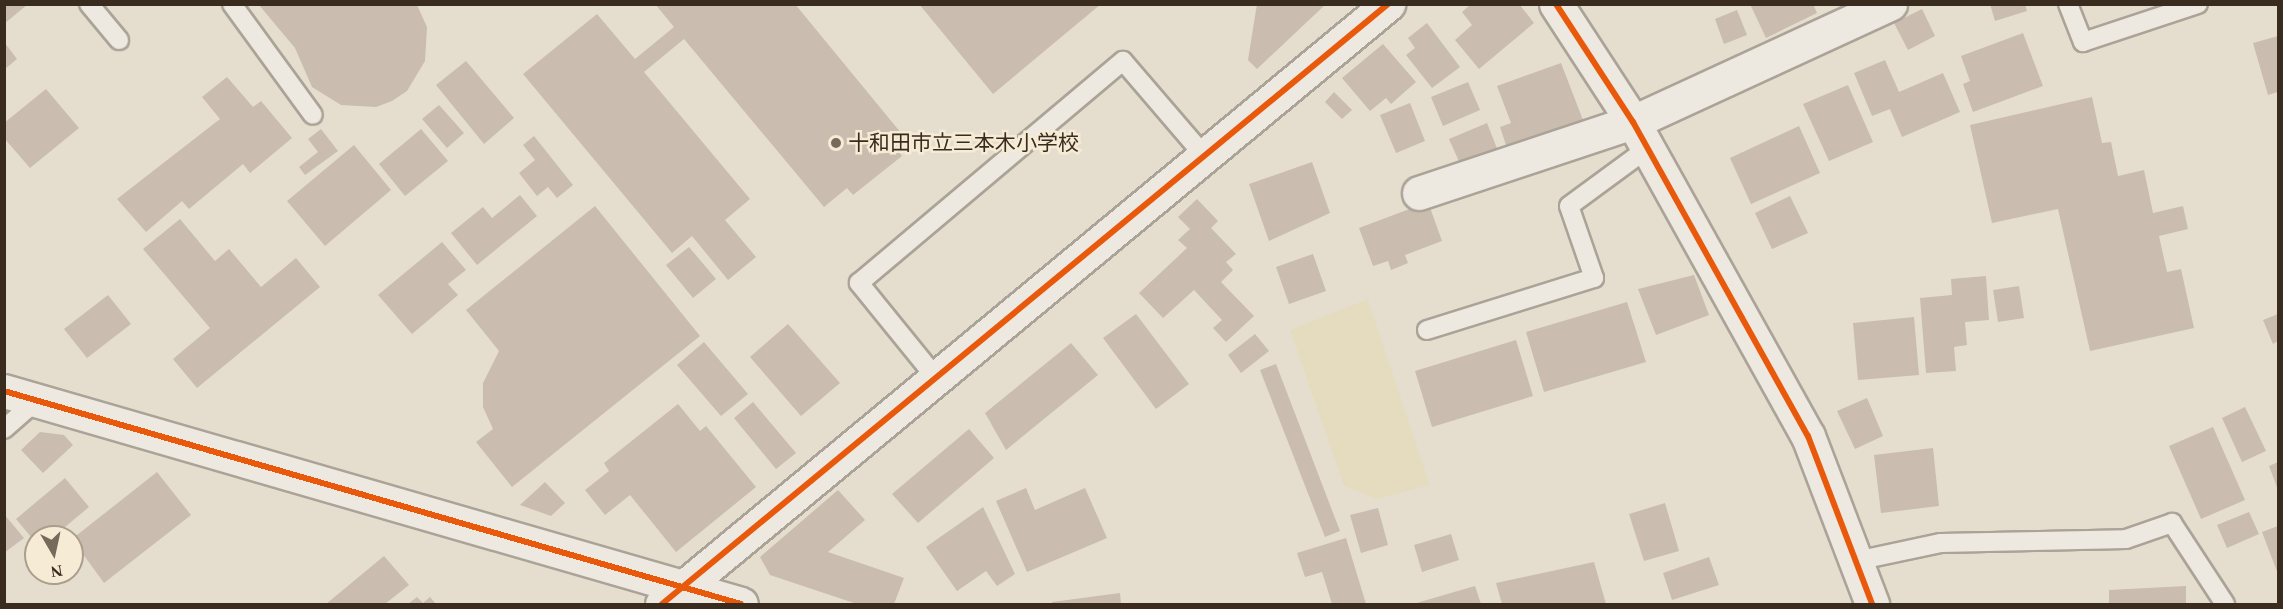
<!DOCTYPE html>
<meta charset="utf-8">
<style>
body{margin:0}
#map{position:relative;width:2283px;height:609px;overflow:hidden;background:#e5decf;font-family:"Times New Roman","Noto Sans JP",serif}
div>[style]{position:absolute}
.farmland>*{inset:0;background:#e5dcbf}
.building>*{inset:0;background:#cabcaf}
.roads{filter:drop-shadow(2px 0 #aba397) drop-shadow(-2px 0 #aba397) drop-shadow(0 2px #aba397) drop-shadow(0 -2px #aba397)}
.service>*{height:18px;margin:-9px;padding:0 9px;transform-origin:9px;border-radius:9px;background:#ede8e0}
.minor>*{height:33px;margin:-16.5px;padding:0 16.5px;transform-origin:16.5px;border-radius:16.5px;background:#ede8e0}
.tertiary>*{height:33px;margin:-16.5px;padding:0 16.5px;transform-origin:16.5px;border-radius:16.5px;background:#ede8e0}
.cycleway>*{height:6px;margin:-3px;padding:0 3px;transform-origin:3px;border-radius:3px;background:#e8590c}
.dots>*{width:16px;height:16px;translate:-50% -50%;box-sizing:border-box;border:3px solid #f6ebd5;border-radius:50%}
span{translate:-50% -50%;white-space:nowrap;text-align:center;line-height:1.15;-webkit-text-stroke:5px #f6ebd5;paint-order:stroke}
.poi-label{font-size:21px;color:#3a2b1f}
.left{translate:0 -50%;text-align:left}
.frame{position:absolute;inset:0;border:6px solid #3a2b1f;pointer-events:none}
.north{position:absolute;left:24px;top:525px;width:60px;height:60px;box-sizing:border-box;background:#f6ebd5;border:2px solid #ab9e8c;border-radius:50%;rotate:171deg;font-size:16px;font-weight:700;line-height:24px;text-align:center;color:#3a2b1f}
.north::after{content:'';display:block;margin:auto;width:21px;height:27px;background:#766a5d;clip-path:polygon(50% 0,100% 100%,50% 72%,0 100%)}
</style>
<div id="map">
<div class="farmland">
<i style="clip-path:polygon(1368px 299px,1430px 485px,1376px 499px,1344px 486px,1290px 330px)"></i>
</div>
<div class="building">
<i style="clip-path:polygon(4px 4px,28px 4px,4px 24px)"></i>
<i style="clip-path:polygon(655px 4px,795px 4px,906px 139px,896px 148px,902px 156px,853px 195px,847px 188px,824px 207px,684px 39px,644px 72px,750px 199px,725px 220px,756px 257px,728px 280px,692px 236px,672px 253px,523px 74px,597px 14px,635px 59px,674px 27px)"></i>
<i style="clip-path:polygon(919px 4px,1101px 4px,993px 94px)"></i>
<i style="clip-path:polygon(1257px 4px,1326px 4px,1257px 69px,1248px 60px)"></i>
<i style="clip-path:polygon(1471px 4px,1519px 4px,1534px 23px,1479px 69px,1455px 40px,1472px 25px,1462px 12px)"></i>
<i style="clip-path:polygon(1750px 4px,1813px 4px,1817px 13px,1766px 38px)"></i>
<i style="clip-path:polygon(1990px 4px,2025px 4px,2027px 11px,1995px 21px)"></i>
<i style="clip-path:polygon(259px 5px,417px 5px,427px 27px,425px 61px,407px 91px,392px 101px,376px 107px,341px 105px,312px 87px,295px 48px)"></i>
<i style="clip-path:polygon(1922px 9px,1935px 36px,1908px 50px,1894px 23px)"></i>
<i style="clip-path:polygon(1737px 10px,1747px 35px,1724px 44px,1715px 19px)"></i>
<i style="clip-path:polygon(1427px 23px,1460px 67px,1432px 88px,1406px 55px,1415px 48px,1408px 38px)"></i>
<i style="clip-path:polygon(2023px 33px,2043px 86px,1973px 112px,1963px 84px,1970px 81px,1961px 56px)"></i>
<i style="clip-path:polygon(2278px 36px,2278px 92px,2268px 95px,2253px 43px)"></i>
<i style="clip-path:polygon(5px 43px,17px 59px,5px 69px)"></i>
<i style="clip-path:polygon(1383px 44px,1416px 82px,1391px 104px,1386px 98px,1370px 111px,1342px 78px)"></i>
<i style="clip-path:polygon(1885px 60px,1899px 92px,1943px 73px,1960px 112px,1902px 137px,1890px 109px,1872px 116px,1854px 73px)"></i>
<i style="clip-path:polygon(466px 61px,514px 118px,484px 144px,436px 85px)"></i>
<i style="clip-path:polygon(1561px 63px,1583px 120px,1507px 148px,1500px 127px,1511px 123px,1497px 86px)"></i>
<i style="clip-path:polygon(227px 77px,253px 107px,261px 101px,292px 138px,250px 173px,243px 164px,189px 209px,182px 201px,146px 232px,117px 199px,220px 119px,202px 97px)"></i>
<i style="clip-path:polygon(1468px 82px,1480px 110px,1443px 126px,1431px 97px)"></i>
<i style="clip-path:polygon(1848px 85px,1873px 142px,1829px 161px,1803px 104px)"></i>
<i style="clip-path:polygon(46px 89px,79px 128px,30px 168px,4px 138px,4px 123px)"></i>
<i style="clip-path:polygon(1334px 92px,1352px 110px,1342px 119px,1325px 102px)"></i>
<i style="clip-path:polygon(2092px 97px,2102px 143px,2111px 142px,2118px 176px,2144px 170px,2153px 213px,2183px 206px,2188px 229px,2159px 236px,2167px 272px,2181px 269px,2194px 328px,2090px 351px,2058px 209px,1992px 223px,1970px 125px)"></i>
<i style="clip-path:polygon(1410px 103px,1425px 141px,1396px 153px,1380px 115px)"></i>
<i style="clip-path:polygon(439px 105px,464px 133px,447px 148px,422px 119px)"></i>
<i style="clip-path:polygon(1487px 123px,1498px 151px,1461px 166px,1449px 139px)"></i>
<i style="clip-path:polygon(1799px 126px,1820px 173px,1751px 204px,1730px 158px)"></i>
<i style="clip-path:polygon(321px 129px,338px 151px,305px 175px,299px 167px,318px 152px,308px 139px)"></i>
<i style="clip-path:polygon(421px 129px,448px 161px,405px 196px,379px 164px)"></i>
<i style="clip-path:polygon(534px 136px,573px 185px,557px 198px,548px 187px,537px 196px,519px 173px,535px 160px,523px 145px)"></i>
<i style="clip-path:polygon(354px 145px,391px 190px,325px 246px,287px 201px)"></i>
<i style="clip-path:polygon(1312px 162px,1330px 213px,1269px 241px,1249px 184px)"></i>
<i style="clip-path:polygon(520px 195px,537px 216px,477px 265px,451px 233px,483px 207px,492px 218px)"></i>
<i style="clip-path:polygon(1790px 196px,1808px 233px,1772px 249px,1755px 213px)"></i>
<i style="clip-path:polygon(1197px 199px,1218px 221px,1211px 228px,1236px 254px,1226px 262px,1233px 270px,1221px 282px,1254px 316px,1226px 342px,1213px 328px,1222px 320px,1194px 290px,1163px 318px,1139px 293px,1187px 248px,1178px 240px,1190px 229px,1178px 217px)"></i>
<i style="clip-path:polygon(1428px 202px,1442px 241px,1405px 255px,1408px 263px,1391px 270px,1388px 261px,1373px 266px,1359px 228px)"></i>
<i style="clip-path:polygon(595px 206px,700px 336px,512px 487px,476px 442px,493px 429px,483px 407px,483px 383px,499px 351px,466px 310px)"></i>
<i style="clip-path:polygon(180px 219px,215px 261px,229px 249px,261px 287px,296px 258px,320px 287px,197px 388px,173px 359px,210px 328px,143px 249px)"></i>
<i style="clip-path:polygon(442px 242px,466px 270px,448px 284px,458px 295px,412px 334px,378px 295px)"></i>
<i style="clip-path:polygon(689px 247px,716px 279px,693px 298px,666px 265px)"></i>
<i style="clip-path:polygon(1313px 254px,1326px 291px,1289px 304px,1276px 267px)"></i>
<i style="clip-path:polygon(1694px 275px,1709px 315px,1656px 335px,1638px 289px)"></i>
<i style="clip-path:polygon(1986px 276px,1989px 320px,1965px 322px,1967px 345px,1954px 347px,1956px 371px,1926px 373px,1920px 298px,1952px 295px,1951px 279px)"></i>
<i style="clip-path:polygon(2019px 286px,2024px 318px,1998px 322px,1993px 290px)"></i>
<i style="clip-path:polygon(108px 295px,131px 324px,87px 358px,64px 329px)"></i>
<i style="clip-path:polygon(1627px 302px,1646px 362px,1544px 392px,1526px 332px)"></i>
<i style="clip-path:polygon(1136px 314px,1189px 384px,1156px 409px,1103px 338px)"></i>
<i style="clip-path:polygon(2278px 314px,2278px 341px,2273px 344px,2263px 320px)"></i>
<i style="clip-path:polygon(1914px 317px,1919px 375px,1858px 380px,1853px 323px)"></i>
<i style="clip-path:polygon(788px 324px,840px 383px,801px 416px,750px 357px)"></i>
<i style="clip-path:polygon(1255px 334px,1269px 351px,1241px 373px,1228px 355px)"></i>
<i style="clip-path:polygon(1516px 340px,1533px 396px,1432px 427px,1415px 371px)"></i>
<i style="clip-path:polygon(704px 342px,748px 394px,721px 416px,677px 365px)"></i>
<i style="clip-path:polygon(1071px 343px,1098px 375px,1006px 450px,985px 413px)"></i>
<i style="clip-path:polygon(1276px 364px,1340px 531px,1325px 537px,1260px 370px)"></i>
<i style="clip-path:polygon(1867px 398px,1883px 436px,1855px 449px,1837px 411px)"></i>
<i style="clip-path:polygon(753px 402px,796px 453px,776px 469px,734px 418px)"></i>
<i style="clip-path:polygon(678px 404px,700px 431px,706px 426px,756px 487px,676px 552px,630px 495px,605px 515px,585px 490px,609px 471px,604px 463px)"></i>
<i style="clip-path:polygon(2245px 407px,2266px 451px,2242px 462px,2222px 418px)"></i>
<i style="clip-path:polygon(2213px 427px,2245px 500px,2201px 519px,2169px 446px)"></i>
<i style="clip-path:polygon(969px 429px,994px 458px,918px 523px,892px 494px)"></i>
<i style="clip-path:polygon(40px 432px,64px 435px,73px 445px,43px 473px,21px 450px)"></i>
<i style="clip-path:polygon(1933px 448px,1939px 506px,1881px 513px,1874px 455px)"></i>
<i style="clip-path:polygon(2278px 462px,2278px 490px,2269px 466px)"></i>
<i style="clip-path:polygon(157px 472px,191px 515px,104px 583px,72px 539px)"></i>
<i style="clip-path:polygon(65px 478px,89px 507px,53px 537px,36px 537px,36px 543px,16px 519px)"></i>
<i style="clip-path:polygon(545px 482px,565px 503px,551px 516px,520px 505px)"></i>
<i style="clip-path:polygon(1026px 488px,1035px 510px,1085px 488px,1107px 538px,1027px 572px,996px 501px)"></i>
<i style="clip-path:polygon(838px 490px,865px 520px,828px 552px,904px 578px,894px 604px,857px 604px,770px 575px,760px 557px)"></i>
<i style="clip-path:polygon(1665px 503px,1679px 551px,1644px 561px,1629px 514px)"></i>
<i style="clip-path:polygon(983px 507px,1015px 574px,997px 586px,986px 571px,957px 591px,926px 547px)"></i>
<i style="clip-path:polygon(1378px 508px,1388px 545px,1361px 553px,1350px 515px)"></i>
<i style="clip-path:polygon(2249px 512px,2259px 534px,2227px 548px,2217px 525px)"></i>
<i style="clip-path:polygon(4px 514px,24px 538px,4px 553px)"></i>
<i style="clip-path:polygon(2278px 526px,2278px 574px,2262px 532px)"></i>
<i style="clip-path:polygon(1451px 534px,1459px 560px,1422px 572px,1414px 545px)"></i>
<i style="clip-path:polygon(1346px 538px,1366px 604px,1332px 604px,1322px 572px,1305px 577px,1297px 553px)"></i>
<i style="clip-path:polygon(384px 556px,409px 585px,385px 604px,326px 604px)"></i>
<i style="clip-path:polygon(1709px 557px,1719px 585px,1672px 600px,1663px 573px)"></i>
<i style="clip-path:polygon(1594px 562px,1606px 604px,1502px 604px,1496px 583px)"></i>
<i style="clip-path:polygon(1475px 586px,1481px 604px,1413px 604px)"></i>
<i style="clip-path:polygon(2186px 586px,2186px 604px,2109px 604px,2109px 590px)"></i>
<i style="clip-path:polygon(1120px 593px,1121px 604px,1052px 604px,1052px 602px)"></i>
<i style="clip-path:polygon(417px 597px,423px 603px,430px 597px,436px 604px,408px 604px)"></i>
</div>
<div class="roads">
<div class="service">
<i style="left:89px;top:4px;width:47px;rotate:50.2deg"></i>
<i style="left:232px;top:4px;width:137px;rotate:53.9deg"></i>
<i style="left:2068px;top:4px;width:41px;rotate:68.5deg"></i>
<i style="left:2083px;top:42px;width:121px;rotate:-18.3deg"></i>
<i style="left:1427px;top:330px;width:175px;rotate:-17.3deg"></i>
<i style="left:1594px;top:278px;width:76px;rotate:-109.1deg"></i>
<i style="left:1569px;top:206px;width:98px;rotate:-36.3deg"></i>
<i style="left:937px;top:379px;width:124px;rotate:-129.1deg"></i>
<i style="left:859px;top:283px;width:345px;rotate:-40.1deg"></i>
<i style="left:1123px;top:61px;width:128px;rotate:49.4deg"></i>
<i style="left:4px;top:429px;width:43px;rotate:-41.2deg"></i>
<i style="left:1856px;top:561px;width:87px;rotate:-12deg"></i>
<i style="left:1941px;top:543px;width:185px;rotate:-1.2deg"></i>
<i style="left:2126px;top:539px;width:49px;rotate:-19.2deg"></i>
<i style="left:2172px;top:523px;width:97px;rotate:56.8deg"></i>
</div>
<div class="minor">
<i style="left:1556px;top:4px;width:141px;rotate:56.9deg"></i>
<i style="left:1633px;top:122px;width:359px;rotate:60.9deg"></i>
<i style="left:1808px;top:436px;width:180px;rotate:69.1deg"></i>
<i style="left:1419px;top:193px;width:225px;rotate:-18.4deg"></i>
<i style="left:1633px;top:122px;width:283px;rotate:-24.7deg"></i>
<i style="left:662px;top:604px;width:29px;rotate:-38deg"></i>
</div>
<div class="tertiary">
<i style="left:4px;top:391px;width:767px;rotate:16.12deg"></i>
<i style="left:685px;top:586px;width:913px;rotate:-39.62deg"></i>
</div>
</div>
<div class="cycleway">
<i style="left:1556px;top:4px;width:141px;rotate:56.9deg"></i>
<i style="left:1633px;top:122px;width:359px;rotate:60.9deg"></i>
<i style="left:1808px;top:436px;width:180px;rotate:69.1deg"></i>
<i style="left:4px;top:391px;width:767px;rotate:16.12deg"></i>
<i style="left:662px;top:604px;width:942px;rotate:-39.57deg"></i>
</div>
<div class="dots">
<i style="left:836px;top:143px;background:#766a5d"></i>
</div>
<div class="poi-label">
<span class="left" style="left:848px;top:143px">十和田市立三本木小学校</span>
</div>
<div class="frame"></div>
<div class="north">N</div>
</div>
